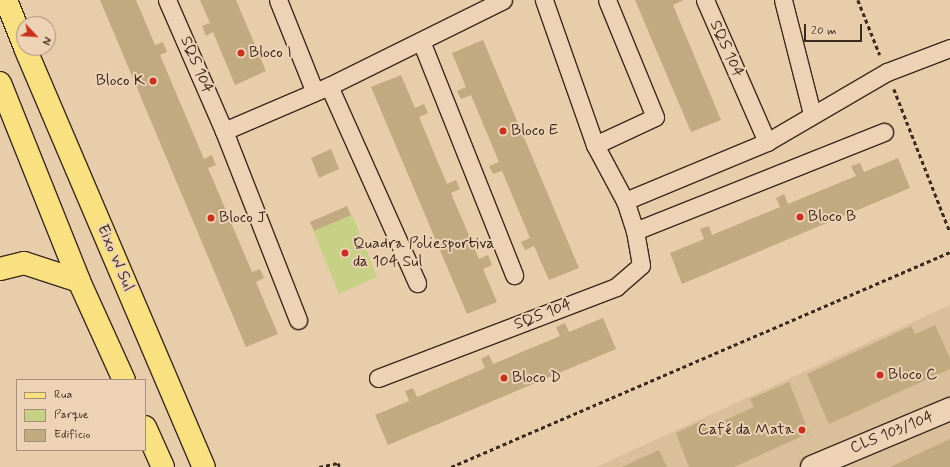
<!DOCTYPE html>
<meta charset="utf-8">
<style>
body{margin:0}
#map{position:relative;width:950px;height:467px;overflow:hidden;background:#e8cdaa;font-family:Mynerve,sans-serif}
div>[style]{position:absolute}
.built>*{inset:0;background:#d9bf9a}
.green>*{inset:0;background:#c6d185}
.building>*{inset:0;background:#c1aa7f}
.path>*{height:2.5px;margin-top:-1.25px;transform-origin:0;background:repeating-linear-gradient(90deg,#3b2a1e 0 4px,transparent 0 7px)}
.roads{filter:drop-shadow(1px 0 #3b2a1e) drop-shadow(-1px 0 #3b2a1e) drop-shadow(0 1px #3b2a1e) drop-shadow(0 -1px #3b2a1e)}
.street>*{height:17px;margin:-8.5px;padding:0 8.5px;transform-origin:8.5px;border-radius:8.5px;background:#eed2b5}
.secondary>*{height:22px;margin:-11px;padding:0 11px;transform-origin:11px;border-radius:11px;background:#eed2b5}
.primary>*{height:22px;margin:-11px;padding:0 11px;transform-origin:11px;border-radius:11px;background:#f9e181}
.highway>*{height:22px;margin:-11px;padding:0 11px;transform-origin:11px;border-radius:11px;background:#f9e181}
.dots>*{width:11px;height:11px;translate:-50% -50%;box-sizing:border-box;border:2px solid #eed2b5;border-radius:50%}
span{translate:-50% -50%;white-space:nowrap;text-align:center;line-height:1.15;-webkit-text-stroke:4px #eed2b5;paint-order:stroke}
.street-label{font-size:16px;color:#3b2a1e}
.poi-label{font-size:16px;color:#3b2a1e}
.left{translate:0 -50%;text-align:left}
.right{translate:-100% -50%;text-align:right}
.legend{position:absolute;left:16px;top:379px;width:130px;height:72px;box-sizing:border-box;background:#eed2b5;border:1px solid #a68f79;margin:0;padding:5px 7px;list-style:none;font-size:12px;color:#3b2a1e}
.legend li{display:flex;align-items:center;gap:8px;height:20px}
.legend b{width:20px;border:1px solid #a68f79}
.north{position:absolute;left:16px;top:16px;width:40px;height:40px;box-sizing:border-box;background:#eed2b5;border:1px solid #a68f79;border-radius:50%;rotate:115deg;font-size:11px;font-weight:700;line-height:16px;text-align:center;color:#3b2a1e}
.north::after{content:'';display:block;margin:auto;width:14px;height:18px;background:#c8321e;clip-path:polygon(50% 0,100% 100%,50% 72%,0 100%)}
.scale{position:absolute;left:804px;top:24px;width:58px;height:18px;box-sizing:border-box;border:2px solid #3b2a1e;border-top:0;padding-left:5px;font-size:12px;line-height:14px;white-space:nowrap;color:#3b2a1e;-webkit-text-stroke:3px #eed2b5;paint-order:stroke}
</style>
<div id="map">
<div class="built">
<i style="clip-path:polygon(950px 305px,950px 467px,596px 467px)"></i>
</div>
<div class="green">
<i style="clip-path:polygon(352px 214px,377px 277px,339px 294px,313px 230px)"></i>
</div>
<div class="building">
<i style="clip-path:polygon(100px 0,136px 0,155px 45px,163px 42px,167px 52px,160px 55px,204px 159px,212px 155px,216px 165px,208px 168px,252px 272px,260px 269px,264px 278px,256px 282px,278px 334px,246px 347px)"></i>
<i style="clip-path:polygon(200px 0,236px 0,266px 71px,235px 85px,213px 32px,206px 36px,202px 26px,210px 23px)"></i>
<i style="clip-path:polygon(635px 0,684px 0,673px 5px,721px 120px,691px 132px)"></i>
<i style="clip-path:polygon(483px 40px,579px 268px,549px 280px,534px 246px,525px 250px,521px 242px,530px 238px,502px 171px,493px 174px,489px 166px,499px 162px,471px 95px,461px 99px,457px 91px,466px 87px,452px 53px)"></i>
<i style="clip-path:polygon(401px 75px,415px 108px,424px 104px,428px 113px,419px 117px,447px 184px,456px 180px,460px 189px,451px 193px,479px 259px,488px 255px,492px 265px,483px 269px,497px 302px,467px 314px,371px 87px)"></i>
<i style="clip-path:polygon(331px 149px,339px 169px,319px 178px,311px 158px)"></i>
<i style="clip-path:polygon(898px 158px,910px 188px,682px 284px,670px 253px,704px 239px,700px 229px,709px 226px,712px 235px,780px 207px,776px 198px,784px 194px,788px 204px,856px 176px,851px 166px,860px 163px,864px 172px)"></i>
<i style="clip-path:polygon(347px 206px,351px 215px,314px 231px,310px 222px)"></i>
<i style="clip-path:polygon(603px 318px,616px 349px,388px 445px,375px 415px,409px 401px,405px 391px,413px 388px,417px 397px,485px 368px,481px 359px,489px 355px,493px 364px,560px 336px,556px 327px,565px 323px,569px 332px)"></i>
<i style="clip-path:polygon(935px 325px,950px 358px,950px 369px,829px 424px,807px 374px,911px 326px,915px 334px)"></i>
<i style="clip-path:polygon(789px 382px,809px 433px,734px 467px,689px 467px,676px 433px,704px 420px,708px 428px,754px 407px,750px 399px)"></i>
<i style="clip-path:polygon(950px 439px,950px 467px,890px 467px)"></i>
<i style="clip-path:polygon(659px 450px,667px 467px,622px 467px,641px 458px)"></i>
</div>
<div class="path">
<i style="left:858px;top:0;width:59px;rotate:68.2deg"></i>
<i style="left:894px;top:89px;width:154px;rotate:68.6deg"></i>
<i style="left:319px;top:467px;width:19px;rotate:-12deg"></i>
<i style="left:338px;top:463px;width:4px;rotate:63deg"></i>
<i style="left:451px;top:467px;width:543px;rotate:-23.31deg"></i>
</div>
<div class="roads">
<div class="street">
<i style="left:167px;top:0;width:143px;rotate:66.5deg"></i>
<i style="left:224px;top:131px;width:203px;rotate:68.6deg"></i>
<i style="left:278px;top:0;width:97px;rotate:68.2deg"></i>
<i style="left:705px;top:0;width:155px;rotate:66.4deg"></i>
<i style="left:783px;top:0;width:118px;rotate:75.7deg"></i>
<i style="left:421px;top:41px;width:252px;rotate:68.3deg"></i>
<i style="left:329px;top:86px;width:216px;rotate:65.9deg"></i>
<i style="left:224px;top:131px;width:114px;rotate:-23.2deg"></i>
<i style="left:329px;top:86px;width:194px;rotate:-26.3deg"></i>
<i style="left:595px;top:145px;width:66px;rotate:-25deg"></i>
<i style="left:655px;top:117px;width:126px;rotate:-112.3deg"></i>
<i style="left:625px;top:201px;width:154px;rotate:-22.6deg"></i>
<i style="left:767px;top:142px;width:139px;rotate:-30.3deg"></i>
<i style="left:887px;top:72px;width:67px;rotate:-20.9deg"></i>
<i style="left:635px;top:231px;width:268px;rotate:-21.7deg"></i>
<i style="left:378px;top:378px;width:255px;rotate:-20.9deg"></i>
<i style="left:616px;top:287px;width:33px;rotate:-41deg"></i>
<i style="left:641px;top:265px;width:35px;rotate:-100deg"></i>
<i style="left:635px;top:231px;width:32px;rotate:-108deg"></i>
<i style="left:625px;top:201px;width:64px;rotate:-118.2deg"></i>
<i style="left:595px;top:145px;width:154px;rotate:-109.4deg"></i>
</div>
<div class="secondary">
<i style="left:812px;top:467px;width:150px;rotate:-22.8deg"></i>
</div>
<div class="primary">
<i style="left:6px;top:0;width:48px;rotate:68.2deg"></i>
<i style="left:25px;top:48px;width:456px;rotate:66.9deg"></i>
<i style="left:0;top:83px;width:213px;rotate:68.2deg"></i>
<i style="left:79px;top:281px;width:109px;rotate:65.6deg"></i>
<i style="left:145px;top:427px;width:44px;rotate:65.8deg"></i>
</div>
<div class="highway">
<i style="left:0;top:269px;width:25px;rotate:-14deg"></i>
<i style="left:24px;top:263px;width:58px;rotate:18.1deg"></i>
</div>
</div>
<div class="dots">
<i style="left:241px;top:53px;background:#c8321e"></i>
<i style="left:153px;top:81px;background:#c8321e"></i>
<i style="left:503px;top:131px;background:#c8321e"></i>
<i style="left:800px;top:217px;background:#c8321e"></i>
<i style="left:211px;top:218px;background:#c8321e"></i>
<i style="left:345px;top:253px;background:#c8321e"></i>
<i style="left:880px;top:375px;background:#c8321e"></i>
<i style="left:504px;top:378px;background:#c8321e"></i>
<i style="left:802px;top:430px;background:#c8321e"></i>
</div>
<div class="street-label">
<span style="left:726px;top:49px;rotate:66deg">SQS 104</span>
<span style="left:196px;top:65px;rotate:67deg">SQS 104</span>
<span style="left:115px;top:258px;rotate:67deg">Eixo W Sul</span>
<span style="left:543px;top:315px;rotate:-21deg">SQS 104</span>
<span style="left:892px;top:433px;rotate:-22deg">CLS 103/104</span>
</div>
<div class="poi-label">
<span class="left" style="left:249px;top:53px">Bloco I</span>
<span class="right" style="left:145px;top:81px">Bloco K</span>
<span class="left" style="left:511px;top:131px">Bloco E</span>
<span class="left" style="left:808px;top:217px">Bloco B</span>
<span class="left" style="left:219px;top:218px">Bloco J</span>
<span class="left" style="left:353px;top:253px">Quadra Poliesportiva<br>da 104 Sul</span>
<span class="left" style="left:888px;top:375px">Bloco C</span>
<span class="left" style="left:512px;top:378px">Bloco D</span>
<span class="right" style="left:794px;top:430px">Café da Mata</span>
</div>
<ul class="legend">
<li><b style="height:5px;background:#f9e181"></b>Rua</li>
<li><b style="height:11px;background:#c6d185"></b>Parque</li>
<li><b style="height:11px;background:#c1aa7f"></b>Edifício</li>
</ul>
<div class="north">N</div>
<div class="scale">20 m</div>
</div>
